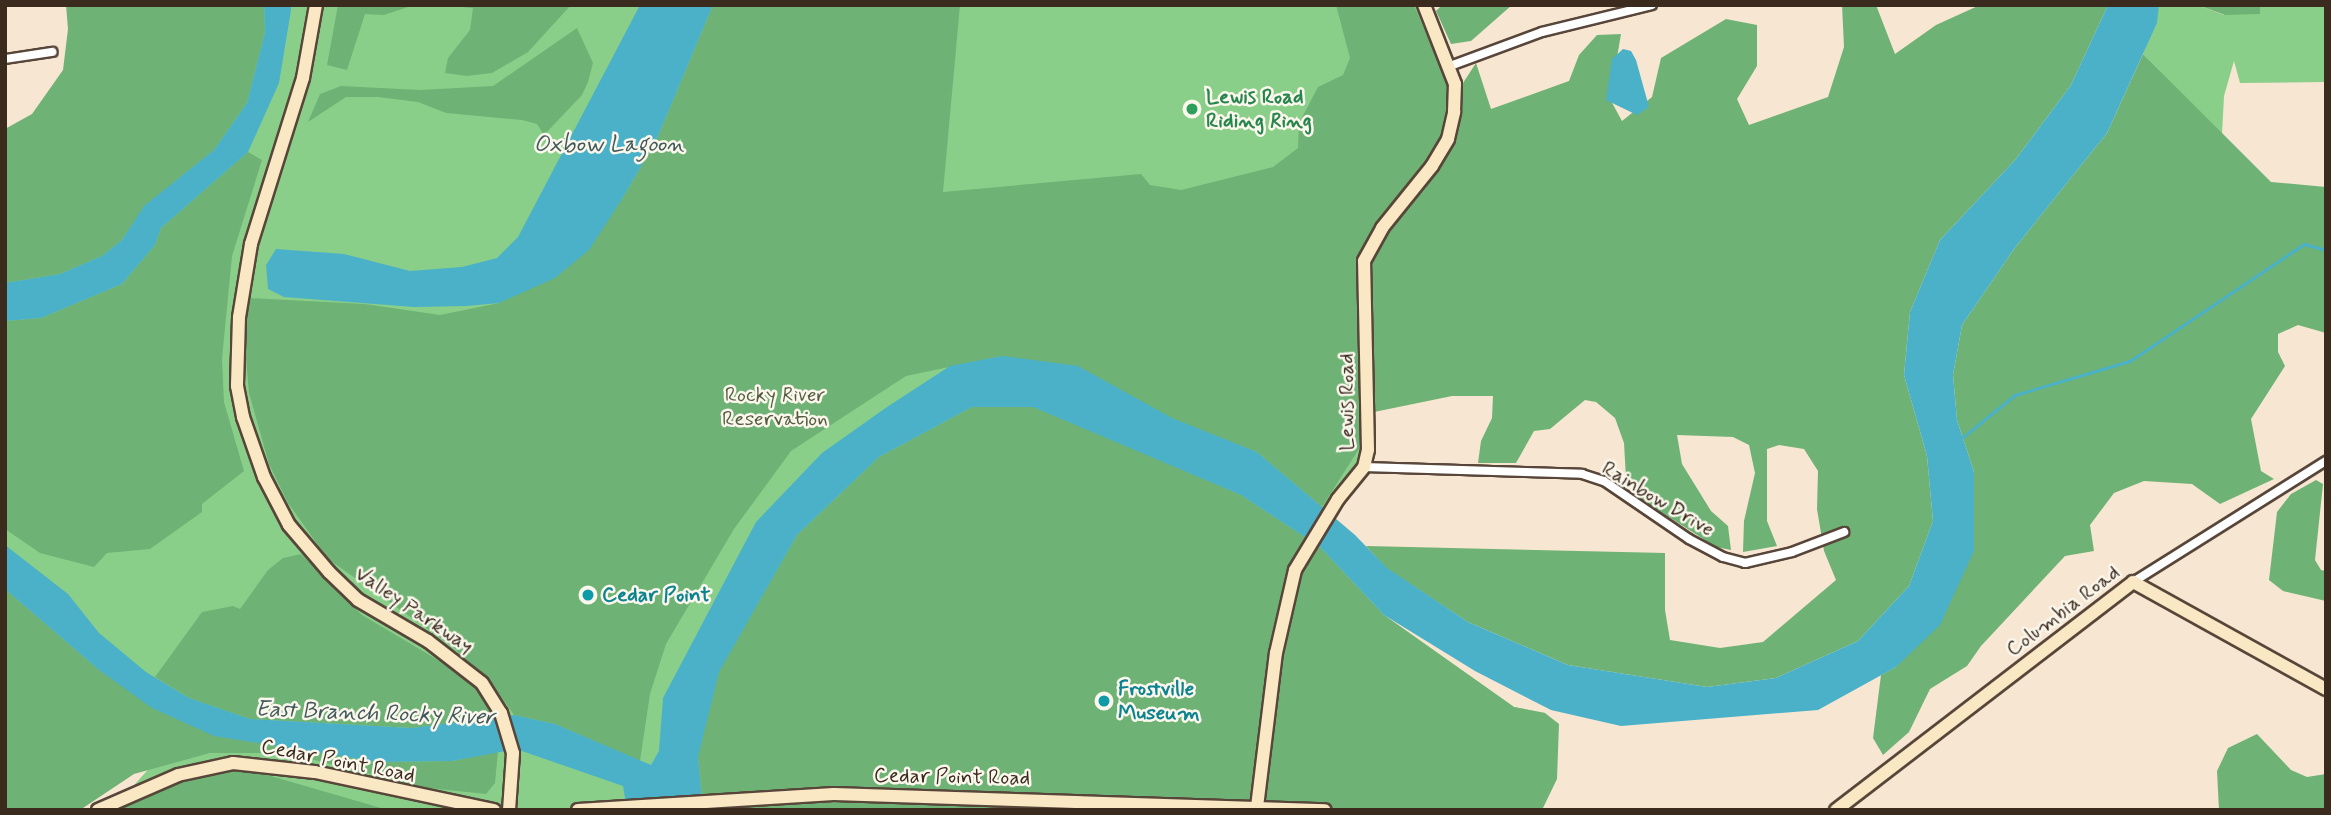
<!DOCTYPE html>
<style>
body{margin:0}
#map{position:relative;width:2331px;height:815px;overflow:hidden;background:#f7e6d1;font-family:Mynerve,sans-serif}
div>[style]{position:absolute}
.green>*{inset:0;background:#8acf89}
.forest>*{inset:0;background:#6fb275}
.water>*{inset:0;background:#4ab1c9}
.stream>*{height:2.5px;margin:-1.25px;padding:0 1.25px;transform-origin:1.25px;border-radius:1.25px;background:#4ab1c9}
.roads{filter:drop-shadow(2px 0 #574639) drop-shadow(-2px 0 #574639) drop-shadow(0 2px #574639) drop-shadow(0 -2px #574639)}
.street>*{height:8px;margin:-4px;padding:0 4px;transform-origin:4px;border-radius:4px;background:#fff}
.secondary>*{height:12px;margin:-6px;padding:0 6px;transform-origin:6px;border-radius:6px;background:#fae7c3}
.dots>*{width:19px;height:19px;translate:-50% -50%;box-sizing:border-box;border:4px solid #fbf7ec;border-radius:50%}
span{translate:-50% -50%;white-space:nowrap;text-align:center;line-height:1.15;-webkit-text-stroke:5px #fbf7ec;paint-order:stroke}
.leisure-label{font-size:21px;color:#27864d;font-weight:700}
.left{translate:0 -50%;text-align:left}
.park-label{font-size:21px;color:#535c3e}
.street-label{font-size:21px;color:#3b2a1e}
.culture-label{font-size:21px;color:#0d838f;font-weight:700}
.water-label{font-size:23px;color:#40595a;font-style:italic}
.frame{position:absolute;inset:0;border:7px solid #3b2a1e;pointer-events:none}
</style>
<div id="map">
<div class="green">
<i style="clip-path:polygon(165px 5px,1425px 5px,1456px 80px,1361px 252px,1369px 446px,1313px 539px,1384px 615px,1514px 707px,1545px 713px,1522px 810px,112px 810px,185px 728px,5px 670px,5px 160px)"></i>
<i style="clip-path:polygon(2198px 5px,2224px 15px,2223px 5px,2326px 5px,2326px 82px,2240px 83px,2234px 61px,2224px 96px,2222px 134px,2143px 54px,2159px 6px)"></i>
</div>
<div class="forest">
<i style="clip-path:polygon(66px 5px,264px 5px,265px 32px,247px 103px,214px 150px,145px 206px,122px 240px,102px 256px,60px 274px,5px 283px,5px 129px,32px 114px,63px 70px,68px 29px)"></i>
<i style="clip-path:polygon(338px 5px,408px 5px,408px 7px,384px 15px,365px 14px,347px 70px,327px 65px)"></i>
<i style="clip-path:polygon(440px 5px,571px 5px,528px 52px,492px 73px,467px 76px,445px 73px,448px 58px,470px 30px,473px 8px)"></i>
<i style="clip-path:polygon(713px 5px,960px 5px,943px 192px,1141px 174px,1150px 185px,1181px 190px,1273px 167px,1298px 148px,1299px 123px,1318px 87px,1343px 75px,1350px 58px,1336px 5px,1414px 5px,1451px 92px,1448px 116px,1442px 144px,1356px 263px,1362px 444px,1322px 507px,1257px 452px,1002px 356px,906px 376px,791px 451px,734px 529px,666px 644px,650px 694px,640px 761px,555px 724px,514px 715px,497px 691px,453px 647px,328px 559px,288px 503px,269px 464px,249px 393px,244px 335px,247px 298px,365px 304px,440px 315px,499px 303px,622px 199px,656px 141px)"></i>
<i style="clip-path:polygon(1442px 5px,1512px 5px,1471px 41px,1451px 44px,1436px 11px)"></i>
<i style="clip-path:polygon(1842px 5px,1876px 5px,1895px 54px,1936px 25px,1980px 5px,2108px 5px,2071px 85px,2016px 159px,1940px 240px,1910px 312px,1904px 375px,1927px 456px,1933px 521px,1909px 586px,1858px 641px,1776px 678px,1707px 687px,1568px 665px,1468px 622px,1386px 568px,1366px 546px,1665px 553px,1665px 610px,1670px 640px,1720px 648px,1763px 642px,1836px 580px,1824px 551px,1817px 509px,1818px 471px,1804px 449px,1779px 445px,1767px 449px,1767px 521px,1777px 546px,1743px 552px,1744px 521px,1755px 473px,1749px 445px,1733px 437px,1677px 435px,1682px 464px,1711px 511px,1728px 526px,1731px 550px,1716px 547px,1639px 498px,1626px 478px,1624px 443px,1615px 418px,1596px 402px,1585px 400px,1550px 429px,1534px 431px,1516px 463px,1478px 463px,1481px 441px,1492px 418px,1493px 396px,1452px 396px,1374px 412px,1371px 266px,1386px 231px,1448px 153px,1463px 83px,1476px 63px,1491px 109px,1569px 81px,1579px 55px,1597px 35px,1621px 34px,1610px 99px,1622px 121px,1652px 97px,1661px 58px,1726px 19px,1757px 25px,1757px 66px,1737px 99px,1749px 125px,1828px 97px,1844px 47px)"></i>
<i style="clip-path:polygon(2198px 5px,2260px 5px,2260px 14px,2225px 15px)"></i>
<i style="clip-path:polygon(577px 28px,593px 63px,588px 82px,582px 95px,544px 135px,537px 124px,522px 120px,446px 113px,418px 102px,378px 97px,346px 97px,308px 122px,320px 94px,341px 86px,420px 90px,493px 86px)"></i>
<i style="clip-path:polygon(2143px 54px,2271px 182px,2326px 187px,2326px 333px,2298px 325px,2278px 334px,2278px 352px,2285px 366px,2251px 419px,2261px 471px,2274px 479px,2220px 504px,2192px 484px,2144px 481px,2114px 493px,2090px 525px,2094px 551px,2065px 556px,1981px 646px,1967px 666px,1930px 689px,1909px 732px,1883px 755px,1873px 738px,1881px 675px,1896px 667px,1974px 472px,1957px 420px,1953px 375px,1962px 325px,2014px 249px,2107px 133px)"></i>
<i style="clip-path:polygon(248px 152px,262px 160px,232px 256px,222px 359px,224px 402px,244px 471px,202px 504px,202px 512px,150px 549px,107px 553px,94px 567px,40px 553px,5px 529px,5px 321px,41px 318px,122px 284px,155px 245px,161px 228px)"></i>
<i style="clip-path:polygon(972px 407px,1033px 407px,1094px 431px,1241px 495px,1320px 547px,1384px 615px,1514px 707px,1545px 713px,1559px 724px,1557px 779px,1542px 810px,703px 810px,698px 757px,701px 702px,797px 535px,879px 457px)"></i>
<i style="clip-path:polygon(2316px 480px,2323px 484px,2315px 560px,2321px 570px,2326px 571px,2326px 601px,2283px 591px,2269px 580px,2277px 512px,2291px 494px)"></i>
<i style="clip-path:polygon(301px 554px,362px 615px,470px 679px,496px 719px,412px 728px,250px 719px,189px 698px,155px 677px,202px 612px,233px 606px,240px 609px,268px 570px,283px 558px)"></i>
<i style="clip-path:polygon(5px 589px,99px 670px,301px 749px,378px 762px,452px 761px,498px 752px,495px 783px,486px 794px,428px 788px,286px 753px,210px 753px,134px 774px,80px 810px,5px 810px)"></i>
<i style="clip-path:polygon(2257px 734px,2291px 770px,2307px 777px,2326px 774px,2326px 810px,2219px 810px,2217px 771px,2228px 748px)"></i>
<i style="clip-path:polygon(234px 771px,257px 772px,388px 810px,113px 810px,196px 776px)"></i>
</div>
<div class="water">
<i style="clip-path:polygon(264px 5px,291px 5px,291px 10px,279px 83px,248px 152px,161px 228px,155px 245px,122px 284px,41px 318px,5px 321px,5px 283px,60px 274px,102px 256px,122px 240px,144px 206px,214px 150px,247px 103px,265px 32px)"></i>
<i style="clip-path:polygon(640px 5px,713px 5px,656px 141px,622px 199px,589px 250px,555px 278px,499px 303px,467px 306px,414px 307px,284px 297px,268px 289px,266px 265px,276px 249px,344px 254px,410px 271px,462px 267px,497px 258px,518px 237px)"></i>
<i style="clip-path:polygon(2108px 5px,2159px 5px,2157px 23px,2107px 133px,2014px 249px,1962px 325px,1953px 375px,1957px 420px,1974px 472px,1974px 551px,1940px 625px,1896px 667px,1818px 710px,1621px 726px,1551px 710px,1475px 671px,1384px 615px,1320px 547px,1241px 495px,1033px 407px,972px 407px,879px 457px,797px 535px,719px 672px,698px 757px,703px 810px,627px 810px,623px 786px,516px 749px,452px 761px,378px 762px,214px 736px,152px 708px,99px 670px,5px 589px,5px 545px,68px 594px,99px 633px,146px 672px,189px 698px,250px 719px,412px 728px,514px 715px,555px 724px,651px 765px,659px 751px,663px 698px,756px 522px,822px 453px,887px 407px,950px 366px,1002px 356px,1078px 366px,1172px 418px,1257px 452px,1355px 535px,1387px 568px,1468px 622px,1568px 665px,1707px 687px,1776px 678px,1858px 641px,1909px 586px,1933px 521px,1927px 456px,1904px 375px,1910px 312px,1940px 240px,2016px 159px,2071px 85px)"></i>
<i style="clip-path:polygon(1623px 49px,1631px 51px,1636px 60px,1649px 107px,1637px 115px,1606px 100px,1612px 59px)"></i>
</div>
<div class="stream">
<i style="left:1962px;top:438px;width:68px;rotate:-39.1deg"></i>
<i style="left:2015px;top:395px;width:120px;rotate:-16.5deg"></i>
<i style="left:2130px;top:361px;width:210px;rotate:-33.9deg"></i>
<i style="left:2304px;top:244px;width:23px;rotate:15deg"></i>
</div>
<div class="roads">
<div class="street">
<i style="left:5px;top:59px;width:48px;rotate:-8.5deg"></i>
<i style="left:1450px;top:66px;width:98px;rotate:-20.3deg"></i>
<i style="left:1542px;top:32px;width:113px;rotate:-13.8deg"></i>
<i style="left:1364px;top:467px;width:218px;rotate:1.8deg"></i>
<i style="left:1582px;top:474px;width:23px;rotate:18deg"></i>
<i style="left:1604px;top:481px;width:103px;rotate:34.3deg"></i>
<i style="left:1689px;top:539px;width:38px;rotate:28deg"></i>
<i style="left:1723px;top:557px;width:23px;rotate:15deg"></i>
<i style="left:1745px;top:563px;width:48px;rotate:-13.2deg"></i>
<i style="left:1792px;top:552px;width:56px;rotate:-21deg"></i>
<i style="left:2133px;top:582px;width:228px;rotate:-32.1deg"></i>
</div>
<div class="secondary">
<i style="left:316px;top:5px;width:74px;rotate:100.1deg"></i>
<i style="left:303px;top:78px;width:174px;rotate:107.4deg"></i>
<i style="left:251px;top:244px;width:74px;rotate:99.3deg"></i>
<i style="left:239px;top:317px;width:69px;rotate:91.7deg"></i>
<i style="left:237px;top:386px;width:32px;rotate:79deg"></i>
<i style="left:243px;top:417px;width:64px;rotate:70.7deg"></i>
<i style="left:264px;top:477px;width:54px;rotate:62.5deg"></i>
<i style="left:289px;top:525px;width:62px;rotate:49.6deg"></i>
<i style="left:329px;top:572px;width:40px;rotate:44deg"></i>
<i style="left:358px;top:600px;width:81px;rotate:30.4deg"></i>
<i style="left:428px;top:641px;width:68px;rotate:37.9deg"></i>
<i style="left:482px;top:683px;width:36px;rotate:58deg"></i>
<i style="left:501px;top:713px;width:42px;rotate:73.3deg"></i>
<i style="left:513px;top:753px;width:57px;rotate:94deg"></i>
<i style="left:1257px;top:807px;width:155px;rotate:-83deg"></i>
<i style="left:1276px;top:653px;width:85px;rotate:-77.1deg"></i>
<i style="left:1295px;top:570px;width:83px;rotate:-58.8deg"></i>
<i style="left:1338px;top:499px;width:41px;rotate:-50.9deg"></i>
<i style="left:1364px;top:467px;width:17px;rotate:-77deg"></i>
<i style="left:1368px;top:450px;width:189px;rotate:-91.2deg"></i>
<i style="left:1364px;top:261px;width:38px;rotate:-61deg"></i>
<i style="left:1382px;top:228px;width:80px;rotate:-51.1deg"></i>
<i style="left:1432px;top:166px;width:31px;rotate:-59deg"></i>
<i style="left:1448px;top:139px;width:28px;rotate:-77deg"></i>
<i style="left:1454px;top:112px;width:28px;rotate:-88deg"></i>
<i style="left:1455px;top:84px;width:85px;rotate:-111.4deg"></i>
<i style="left:98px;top:810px;width:87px;rotate:-23.6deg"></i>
<i style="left:178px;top:775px;width:56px;rotate:-12.3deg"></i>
<i style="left:233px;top:763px;width:82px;rotate:6.3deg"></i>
<i style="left:315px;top:772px;width:183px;rotate:12deg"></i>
<i style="left:578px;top:810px;width:256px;rotate:-3.6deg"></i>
<i style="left:834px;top:794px;width:491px;rotate:1.9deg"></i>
<i style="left:1836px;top:810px;width:374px;rotate:-37.5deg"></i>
<i style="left:2133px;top:582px;width:221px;rotate:29deg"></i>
</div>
</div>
<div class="dots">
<i style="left:1192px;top:109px;background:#2e9e5b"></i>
<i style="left:588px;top:595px;background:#0f9aa8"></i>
<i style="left:1104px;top:701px;background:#0f9aa8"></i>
</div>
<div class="leisure-label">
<span class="left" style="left:1206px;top:109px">Lewis Road<br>Riding Ring</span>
</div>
<div class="park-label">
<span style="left:775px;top:407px">Rocky River<br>Reservation</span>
</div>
<div class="street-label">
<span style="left:1347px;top:402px;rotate:-90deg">Lewis Road</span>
<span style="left:1658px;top:499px;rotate:31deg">Rainbow Drive</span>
<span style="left:414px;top:610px;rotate:34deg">Valley Parkway</span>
<span style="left:2063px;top:611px;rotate:-37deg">Columbia Road</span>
<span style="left:338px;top:761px;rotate:11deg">Cedar Point Road</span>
<span style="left:952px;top:777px;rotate:1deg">Cedar Point Road</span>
</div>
<div class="culture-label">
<span class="left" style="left:602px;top:595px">Cedar Point</span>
<span class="left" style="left:1118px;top:701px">Frostville<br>Museum</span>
</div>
<div class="water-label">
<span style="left:609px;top:145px">Oxbow Lagoon</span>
<span style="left:375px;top:714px;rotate:2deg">East Branch Rocky River</span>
</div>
<div class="frame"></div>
</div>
